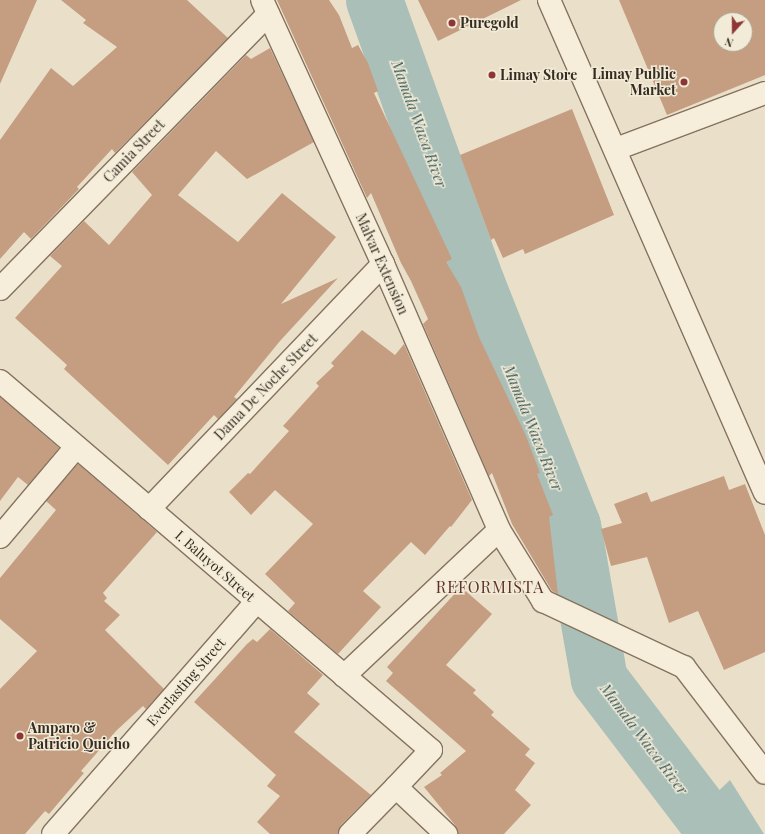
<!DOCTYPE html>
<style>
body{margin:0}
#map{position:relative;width:765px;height:834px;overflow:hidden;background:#eae0c9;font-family:"Playfair Display",serif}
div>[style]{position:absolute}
.water>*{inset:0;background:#a9bfb8}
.river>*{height:57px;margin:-28.5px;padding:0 28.5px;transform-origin:28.5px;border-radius:28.5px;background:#a9bfb8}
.building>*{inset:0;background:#c59e82}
.roads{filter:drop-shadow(1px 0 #85735f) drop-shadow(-1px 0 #85735f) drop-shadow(0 1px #85735f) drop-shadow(0 -1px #85735f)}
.minor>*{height:22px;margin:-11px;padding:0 11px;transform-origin:11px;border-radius:11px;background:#f6eedb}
.dots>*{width:11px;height:11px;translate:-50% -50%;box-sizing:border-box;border:2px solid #f2ebd8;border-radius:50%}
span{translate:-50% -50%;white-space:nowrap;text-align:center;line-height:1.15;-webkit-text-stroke:3px #f2ebd8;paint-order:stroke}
.poi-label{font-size:14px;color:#372c21;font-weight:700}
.left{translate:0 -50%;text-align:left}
.right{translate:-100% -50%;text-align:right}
.street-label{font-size:14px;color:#372c21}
.water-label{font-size:15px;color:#325553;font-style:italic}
.quarter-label{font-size:16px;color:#5f3125;letter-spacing:1px}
.north{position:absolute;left:713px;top:12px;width:40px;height:40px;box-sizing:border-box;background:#f2ebd8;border:1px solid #a79f8f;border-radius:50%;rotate:201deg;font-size:11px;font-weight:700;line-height:16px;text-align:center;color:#372c21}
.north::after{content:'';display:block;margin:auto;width:14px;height:18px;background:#8e3536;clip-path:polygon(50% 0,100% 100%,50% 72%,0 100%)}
</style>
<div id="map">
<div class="water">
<i style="clip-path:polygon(730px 780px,764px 834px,683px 834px,679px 829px)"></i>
</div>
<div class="river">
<i style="left:374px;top:0;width:301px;rotate:70.2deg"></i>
<i style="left:476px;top:283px;width:260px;rotate:68.4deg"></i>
<i style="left:572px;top:525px;width:156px;rotate:80.1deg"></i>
<i style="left:599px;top:679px;width:195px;rotate:52.7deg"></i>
</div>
<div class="building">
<i style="clip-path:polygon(0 0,37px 0,0 84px)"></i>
<i style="clip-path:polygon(61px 0,187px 0,228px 38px,115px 153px,112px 149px,77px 187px,79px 189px,31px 239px,24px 232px,0 259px,0 140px,51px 68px,73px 86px,117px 47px,83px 23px,86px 20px)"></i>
<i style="clip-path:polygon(277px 0,329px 0,339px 15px,352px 48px,358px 45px,368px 63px,378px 91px,374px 93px,452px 259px,446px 262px,461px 287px,479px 337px,526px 436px,540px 473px,537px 474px,553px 515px,549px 517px,558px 594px,552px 591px,512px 524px,492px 473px,489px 476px,423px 324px,428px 319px,411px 281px,401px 263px,371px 193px,367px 198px)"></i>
<i style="clip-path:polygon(418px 0,521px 0,438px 41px)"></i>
<i style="clip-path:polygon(evenodd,619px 0,765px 0,765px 75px,667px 115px,619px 0,721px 20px,745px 20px,745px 44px,721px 44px,721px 20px)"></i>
<i style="clip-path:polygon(270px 48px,314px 142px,247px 179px,216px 151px,178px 195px,238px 242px,282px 193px,336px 237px,281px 304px,338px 278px,280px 341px,234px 397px,237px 399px,218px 419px,214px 415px,168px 465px,64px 369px,67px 365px,15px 318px,62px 266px,50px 256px,84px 221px,109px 245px,152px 195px,132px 172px,246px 55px,251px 59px)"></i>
<i style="clip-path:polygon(572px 109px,614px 215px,525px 254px,523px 249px,503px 258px,494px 238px,491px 240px,460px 155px)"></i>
<i style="clip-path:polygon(362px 330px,395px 355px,404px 344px,472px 500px,451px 527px,450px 526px,425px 555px,411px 542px,363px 591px,381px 607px,338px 654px,288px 611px,295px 603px,265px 574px,313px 524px,275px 490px,251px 515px,229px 492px,248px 473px,250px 474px,289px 431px,283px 426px,319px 386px,316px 383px,334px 366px,331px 363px)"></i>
<i style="clip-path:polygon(0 397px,59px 448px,28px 485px,18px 477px,0 501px)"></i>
<i style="clip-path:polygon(78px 464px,157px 532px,103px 593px,107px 598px,104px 601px,120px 615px,105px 630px,164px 689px,146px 709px,143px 706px,116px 731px,81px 771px,84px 773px,49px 814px,45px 811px,25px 834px,0 834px,0 689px,37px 651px,0 619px,0 578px,56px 510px,46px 501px)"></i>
<i style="clip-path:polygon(724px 476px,729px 490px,745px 484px,765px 535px,765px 652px,724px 670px,698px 611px,669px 623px,647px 557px,611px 566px,601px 529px,622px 523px,614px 504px,647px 492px,651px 502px)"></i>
<i style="clip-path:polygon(461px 587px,492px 614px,446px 665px,476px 690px,473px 693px,494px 712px,491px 715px,530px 749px,525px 755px,535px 763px,515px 790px,531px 805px,504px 834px,458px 834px,455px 825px,424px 787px,442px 775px,440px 773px,466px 751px,386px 681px,393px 673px,387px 667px)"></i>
<i style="clip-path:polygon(270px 629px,323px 675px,307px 693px,320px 704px,294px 732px,371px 795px,341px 825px,338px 834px,270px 834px,257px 822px,280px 796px,267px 786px,276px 775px,194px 702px,247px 644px,253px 639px,257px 642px)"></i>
</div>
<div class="roads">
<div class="minor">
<i style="left:262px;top:0;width:290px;rotate:65.4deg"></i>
<i style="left:383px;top:264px;width:290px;rotate:66.4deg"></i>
<i style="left:499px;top:530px;width:84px;rotate:58.2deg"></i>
<i style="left:543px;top:601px;width:156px;rotate:25.1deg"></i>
<i style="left:684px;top:667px;width:133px;rotate:52.6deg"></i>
<i style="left:549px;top:0;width:538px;rotate:66.34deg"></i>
<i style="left:616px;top:149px;width:159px;rotate:-20.6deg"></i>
<i style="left:0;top:289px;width:384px;rotate:-45.7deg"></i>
<i style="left:0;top:381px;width:567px;rotate:40.57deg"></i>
<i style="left:431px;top:750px;width:51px;rotate:133.4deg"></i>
<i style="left:396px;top:787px;width:69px;rotate:43.2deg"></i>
<i style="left:149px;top:509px;width:339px;rotate:-46.3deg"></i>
<i style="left:0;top:537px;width:118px;rotate:-49.8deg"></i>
<i style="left:344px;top:676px;width:213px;rotate:-43.3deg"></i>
<i style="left:53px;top:834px;width:308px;rotate:-48.8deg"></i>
<i style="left:350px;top:834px;width:66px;rotate:-45.6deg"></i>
</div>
</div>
<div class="dots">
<i style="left:452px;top:23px;background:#8e3536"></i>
<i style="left:492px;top:75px;background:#8e3536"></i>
<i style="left:684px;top:82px;background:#8e3536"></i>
<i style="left:20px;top:736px;background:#8e3536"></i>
</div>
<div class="poi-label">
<span class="left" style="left:460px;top:23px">Puregold</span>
<span class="right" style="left:676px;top:82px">Limay Public<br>Market</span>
<span class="left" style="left:500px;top:75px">Limay Store</span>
<span class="left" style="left:28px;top:736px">Amparo &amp;<br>Patricio Quicho</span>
</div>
<div class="street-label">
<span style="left:134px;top:151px;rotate:-46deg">Camia Street</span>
<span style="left:382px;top:264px;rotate:66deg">Malvar Extension</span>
<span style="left:266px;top:387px;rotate:-46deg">Dama De Noche Street</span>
<span style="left:215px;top:566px;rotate:41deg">I. Baluyot Street</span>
<span style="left:186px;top:682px;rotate:-49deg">Everlasting Street</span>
</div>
<div class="water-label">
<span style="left:419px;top:124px;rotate:70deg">Mamala Wawa River</span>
<span style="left:533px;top:428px;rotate:68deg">Mamala Wawa River</span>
<span style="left:644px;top:739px;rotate:53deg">Mamala Wawa River</span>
</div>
<div class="quarter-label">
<span style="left:490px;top:587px">REFORMISTA</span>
</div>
<div class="north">N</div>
</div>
